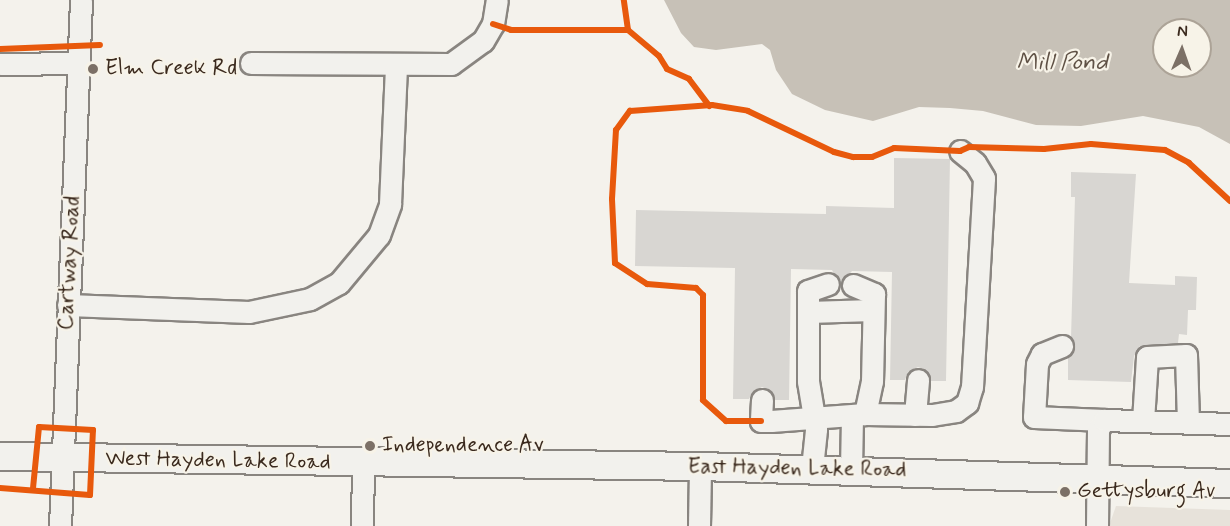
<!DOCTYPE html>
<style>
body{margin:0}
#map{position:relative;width:1230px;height:526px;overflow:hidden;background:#f4f2ec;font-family:Mynerve,sans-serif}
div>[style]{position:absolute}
.built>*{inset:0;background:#e7e2da}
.water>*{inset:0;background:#c7c1b7}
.building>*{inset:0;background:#d8d6d2}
.roads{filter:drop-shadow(2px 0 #898580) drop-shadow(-2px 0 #898580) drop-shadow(0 2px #898580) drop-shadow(0 -2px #898580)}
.minor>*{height:21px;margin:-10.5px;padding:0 10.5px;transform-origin:10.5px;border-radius:10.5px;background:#f2f1ed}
.major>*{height:27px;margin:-13.5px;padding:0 13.5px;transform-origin:13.5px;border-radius:13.5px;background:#f2f1ed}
.cycleway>*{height:6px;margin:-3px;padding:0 3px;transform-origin:3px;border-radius:3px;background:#e8590c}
.dots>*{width:16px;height:16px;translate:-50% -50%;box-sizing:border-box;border:3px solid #f7f3e8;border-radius:50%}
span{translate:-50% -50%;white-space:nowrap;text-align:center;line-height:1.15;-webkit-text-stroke:4.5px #f7f3e8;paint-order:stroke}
.poi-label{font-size:22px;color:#3b2a1e}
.left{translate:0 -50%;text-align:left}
.street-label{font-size:22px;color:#3b2a1e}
.water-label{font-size:24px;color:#5f5145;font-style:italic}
.north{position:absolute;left:1152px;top:18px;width:60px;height:60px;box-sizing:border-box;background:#f7f3e8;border:2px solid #aca397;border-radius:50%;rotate:2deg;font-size:16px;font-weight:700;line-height:24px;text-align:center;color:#3b2a1e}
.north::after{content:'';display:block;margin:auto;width:21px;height:27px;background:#7c7066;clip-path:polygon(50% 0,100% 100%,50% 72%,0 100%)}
</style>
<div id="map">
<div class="built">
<i style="clip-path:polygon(1116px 506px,1230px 510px,1230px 526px,1109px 526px)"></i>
</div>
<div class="water">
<i style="clip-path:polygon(evenodd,664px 0,1230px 0,1230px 144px,1199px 127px,1143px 116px,1081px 126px,1036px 125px,983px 111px,950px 108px,919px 107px,873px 121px,825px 110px,792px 94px,776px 70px,770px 50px,762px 44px,716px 50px,694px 47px,681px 33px,664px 0,1164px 30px,1200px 30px,1200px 66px,1164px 66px,1164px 30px)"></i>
</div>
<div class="building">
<i style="clip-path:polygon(894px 158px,950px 159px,946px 381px,931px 381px,926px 370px,918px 367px,908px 372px,905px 380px,890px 380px,892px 272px,852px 271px,840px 285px,832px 270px,791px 269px,789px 400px,775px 400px,769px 390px,762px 387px,752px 393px,749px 399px,733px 399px,735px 268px,635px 266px,636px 210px,826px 214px,826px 206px,894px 208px)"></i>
<i style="clip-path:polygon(1071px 172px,1136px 174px,1129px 283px,1175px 285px,1175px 276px,1197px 277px,1196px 310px,1188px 310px,1187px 335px,1179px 334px,1178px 343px,1140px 346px,1134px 356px,1131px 382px,1068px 380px,1068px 357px,1075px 347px,1071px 338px,1075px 197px,1071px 197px)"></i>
</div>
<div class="roads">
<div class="minor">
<i style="left:251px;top:63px;width:200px;rotate:0.3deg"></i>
<i style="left:451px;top:64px;width:39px;rotate:-36deg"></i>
<i style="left:483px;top:41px;width:20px;rotate:-60deg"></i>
<i style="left:493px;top:24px;width:24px;rotate:-81deg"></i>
<i style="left:0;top:64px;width:79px;rotate:-0.7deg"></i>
<i style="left:853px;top:285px;width:23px;rotate:23deg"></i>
<i style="left:874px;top:294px;width:87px;rotate:91.3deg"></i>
<i style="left:872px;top:381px;width:34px;rotate:102deg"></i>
<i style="left:68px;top:305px;width:181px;rotate:2.2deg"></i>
<i style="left:249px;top:312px;width:62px;rotate:-12deg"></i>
<i style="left:310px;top:299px;width:33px;rotate:-29deg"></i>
<i style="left:339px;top:283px;width:62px;rotate:-50.2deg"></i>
<i style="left:379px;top:235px;width:33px;rotate:-70deg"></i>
<i style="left:390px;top:204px;width:137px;rotate:-87.5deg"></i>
<i style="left:808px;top:312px;width:65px;rotate:-1.8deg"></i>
<i style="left:1062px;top:346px;width:22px;rotate:158deg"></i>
<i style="left:1042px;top:354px;width:11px;rotate:117deg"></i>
<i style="left:1037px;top:364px;width:53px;rotate:93.2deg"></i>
<i style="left:1034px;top:417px;width:70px;rotate:2.5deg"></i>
<i style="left:762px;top:400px;width:21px;rotate:93deg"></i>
<i style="left:761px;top:421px;width:10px"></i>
<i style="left:771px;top:421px;width:94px;rotate:-4.3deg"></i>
<i style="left:865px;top:414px;width:67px;rotate:0.9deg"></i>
<i style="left:932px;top:415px;width:24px;rotate:-9deg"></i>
<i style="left:956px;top:411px;width:14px;rotate:-36deg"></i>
<i style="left:967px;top:403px;width:17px;rotate:-73deg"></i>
<i style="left:972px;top:387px;width:209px;rotate:-86.7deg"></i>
<i style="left:984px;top:178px;width:17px;rotate:-121deg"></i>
<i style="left:975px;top:163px;width:19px;rotate:-141deg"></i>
<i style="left:915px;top:415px;width:35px;rotate:-85deg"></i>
<i style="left:1143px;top:421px;width:64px;rotate:-86.4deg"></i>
<i style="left:1147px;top:357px;width:39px;rotate:-3deg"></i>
<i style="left:1186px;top:355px;width:68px;rotate:88.3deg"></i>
<i style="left:812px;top:468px;width:39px;rotate:-84deg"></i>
<i style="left:816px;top:429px;width:49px;rotate:-99.5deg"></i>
<i style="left:808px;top:381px;width:90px;rotate:-90deg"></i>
<i style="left:808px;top:291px;width:21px;rotate:-19deg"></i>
<i style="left:851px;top:469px;width:53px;rotate:-88.9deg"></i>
<i style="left:60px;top:526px;width:526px;rotate:-87.71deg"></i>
<i style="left:362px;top:526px;width:63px;rotate:-89.1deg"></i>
<i style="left:699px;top:526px;width:60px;rotate:-89deg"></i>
<i style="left:1097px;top:526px;width:97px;rotate:-89.4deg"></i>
<i style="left:1098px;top:429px;width:11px;rotate:-56deg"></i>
<i style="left:1104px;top:420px;width:126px;rotate:1.8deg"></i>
</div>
<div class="major">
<i style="left:0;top:456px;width:700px;rotate:0.82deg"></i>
<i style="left:700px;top:466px;width:530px;rotate:1.84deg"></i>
</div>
</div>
<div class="cycleway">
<i style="left:493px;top:24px;width:19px;rotate:18deg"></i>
<i style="left:511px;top:30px;width:117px"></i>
<i style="left:628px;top:30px;width:30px;rotate:-98deg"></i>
<i style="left:628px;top:30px;width:40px;rotate:40deg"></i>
<i style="left:659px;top:56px;width:15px;rotate:58deg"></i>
<i style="left:667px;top:69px;width:24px;rotate:24deg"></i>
<i style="left:689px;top:79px;width:34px;rotate:53deg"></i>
<i style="left:0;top:49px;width:100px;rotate:-2.3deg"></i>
<i style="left:761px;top:421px;width:35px;rotate:180deg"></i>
<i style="left:726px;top:421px;width:31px;rotate:-138deg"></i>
<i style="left:703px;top:400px;width:105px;rotate:-90deg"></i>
<i style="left:703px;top:295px;width:10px;rotate:-135deg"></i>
<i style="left:696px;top:288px;width:49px;rotate:-175.3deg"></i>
<i style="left:647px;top:284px;width:38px;rotate:-147deg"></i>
<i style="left:615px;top:263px;width:64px;rotate:-92.7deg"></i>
<i style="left:612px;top:199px;width:69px;rotate:-86.7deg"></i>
<i style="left:616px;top:130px;width:24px;rotate:-54deg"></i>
<i style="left:630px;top:111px;width:82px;rotate:-4.2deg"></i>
<i style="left:712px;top:105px;width:36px;rotate:9deg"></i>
<i style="left:748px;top:111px;width:95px;rotate:25.5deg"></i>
<i style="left:834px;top:152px;width:20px;rotate:15deg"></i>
<i style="left:853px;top:157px;width:19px"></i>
<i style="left:872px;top:157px;width:24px;rotate:-22deg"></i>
<i style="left:894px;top:148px;width:66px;rotate:2.6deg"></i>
<i style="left:960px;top:151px;width:10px;rotate:-24deg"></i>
<i style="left:969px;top:147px;width:75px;rotate:1.5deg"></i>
<i style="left:1044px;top:149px;width:47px;rotate:-6.1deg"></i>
<i style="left:1091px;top:144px;width:74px;rotate:4.6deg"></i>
<i style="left:1165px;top:150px;width:27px;rotate:28deg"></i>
<i style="left:1189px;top:163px;width:56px;rotate:42.8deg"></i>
<i style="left:0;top:488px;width:90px;rotate:4.4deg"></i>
<i style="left:90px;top:495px;width:65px;rotate:-87.4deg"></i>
<i style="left:93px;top:430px;width:54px;rotate:-176.8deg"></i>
<i style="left:39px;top:427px;width:61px;rotate:95.6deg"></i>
</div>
<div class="dots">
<i style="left:93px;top:69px;background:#7c7066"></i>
<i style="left:370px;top:446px;background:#7c7066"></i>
<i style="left:1065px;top:492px;background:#7c7066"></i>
</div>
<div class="poi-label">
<span class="left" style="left:105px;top:69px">Elm Creek Rd</span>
<span class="left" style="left:382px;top:446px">Independence Av</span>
<span class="left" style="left:1077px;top:492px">Gettysburg Av</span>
</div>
<div class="street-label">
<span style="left:70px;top:263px;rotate:-87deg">Cartway Road</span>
<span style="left:218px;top:461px;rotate:1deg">West Hayden Lake Road</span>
<span style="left:797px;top:469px;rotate:1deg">East Hayden Lake Road</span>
</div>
<div class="water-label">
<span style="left:1062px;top:63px">Mill Pond</span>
</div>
<div class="north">N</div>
</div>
